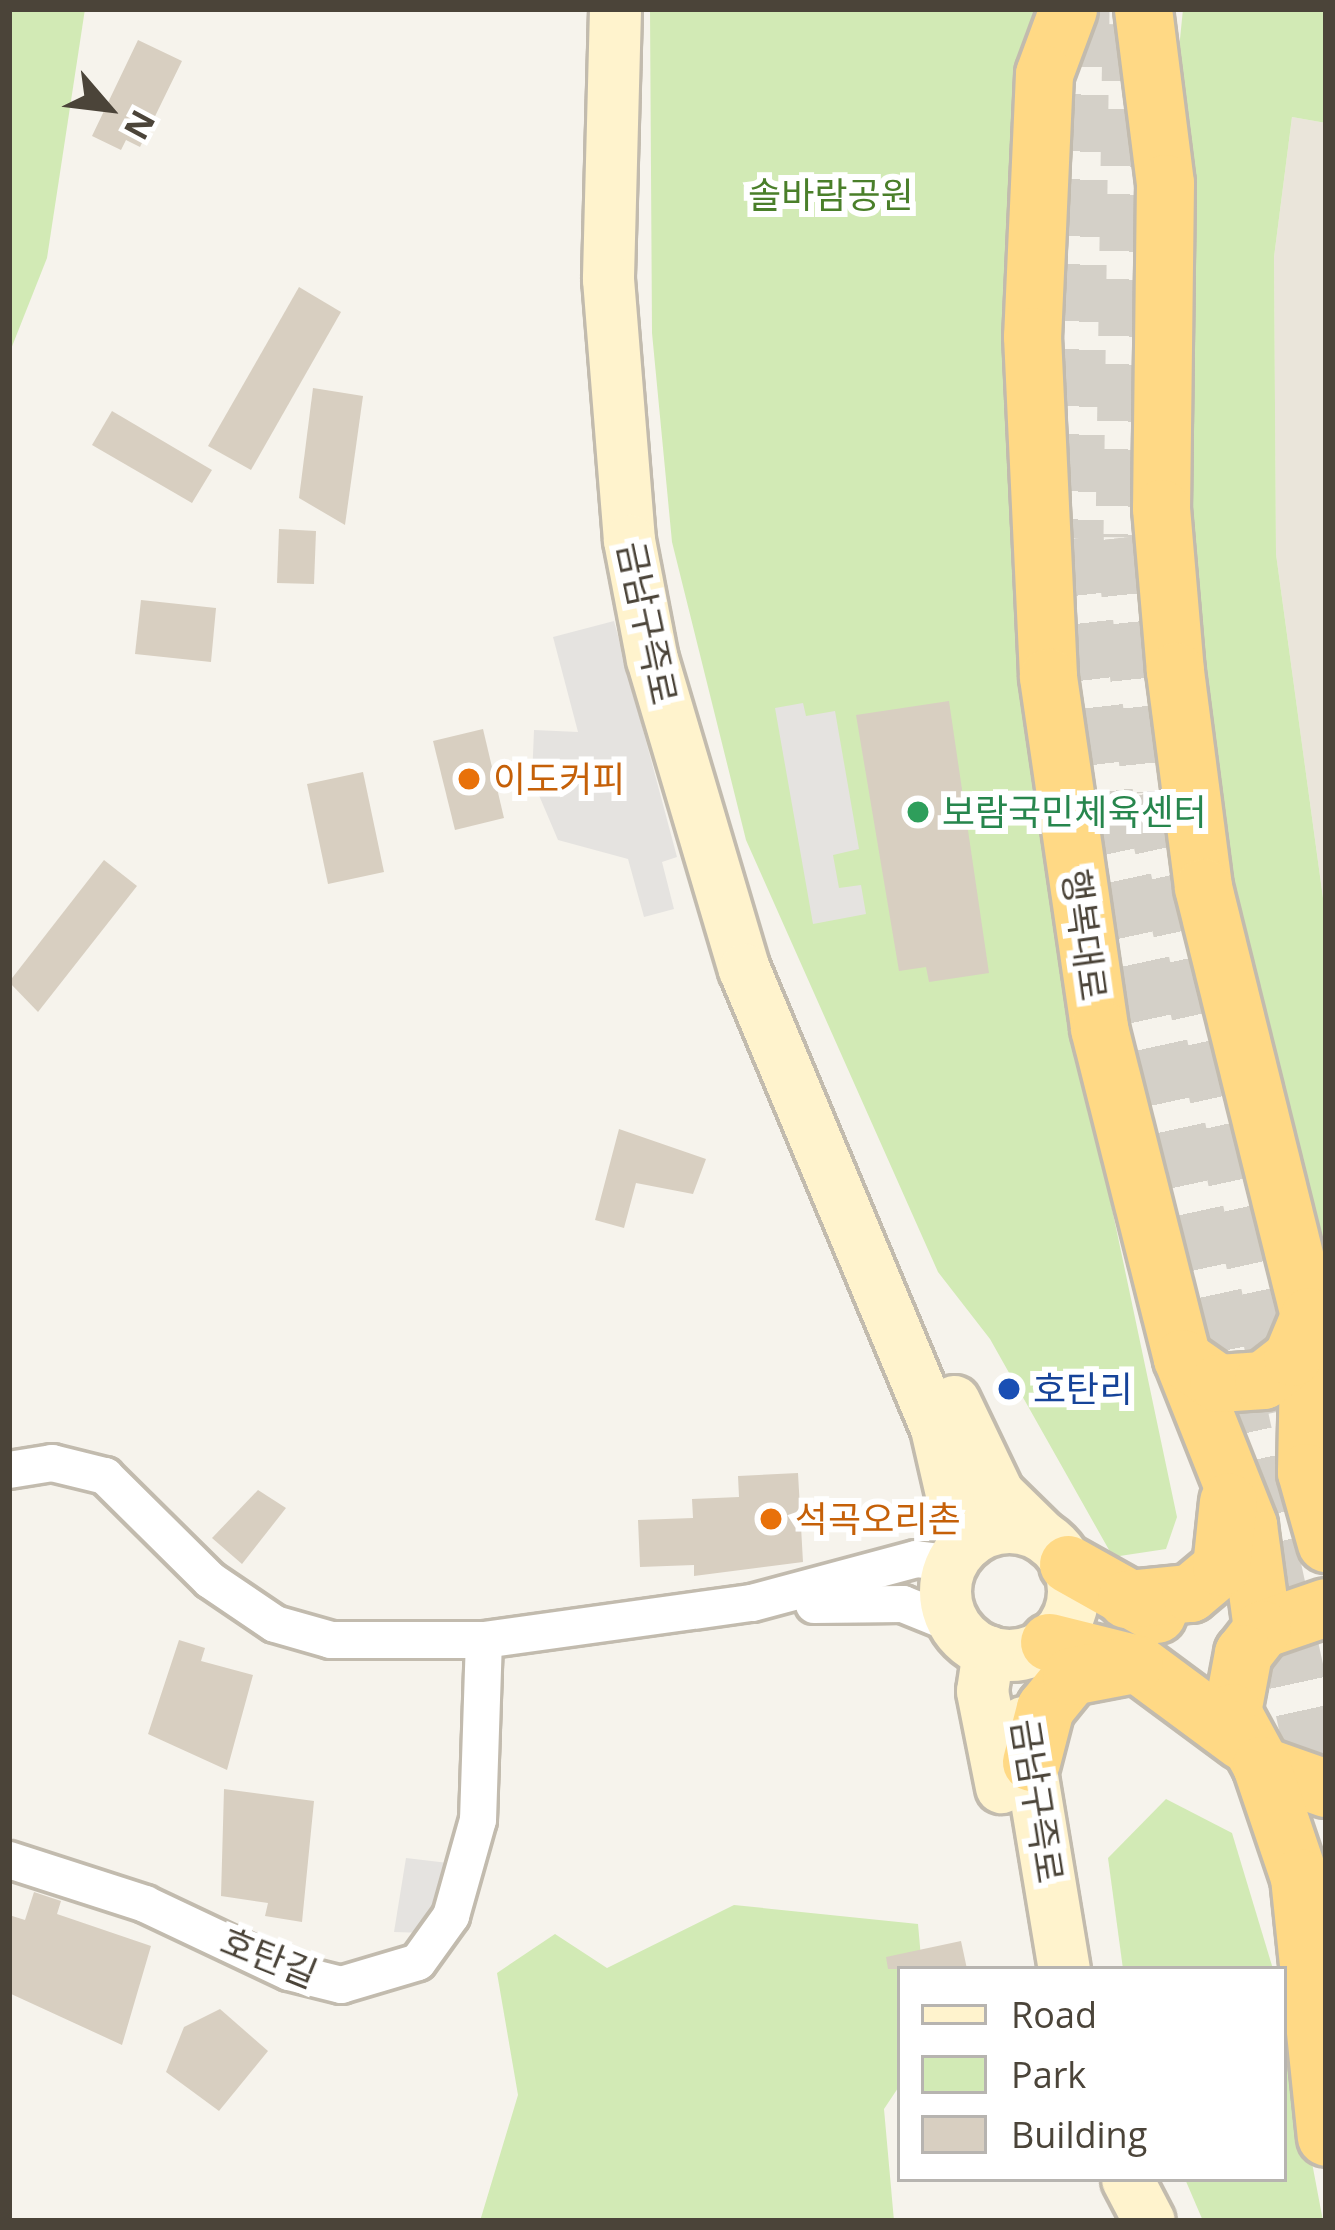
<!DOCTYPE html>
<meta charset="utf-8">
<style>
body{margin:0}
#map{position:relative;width:1335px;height:2230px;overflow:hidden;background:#f6f3ec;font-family:"Open Sans","Noto Sans KR",sans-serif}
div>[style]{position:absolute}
.residential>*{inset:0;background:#eae5da}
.green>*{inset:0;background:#d2eab5}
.parking>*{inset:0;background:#e5e3e0}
.building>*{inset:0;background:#d8cfc1}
.trunk-tunnel>*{height:57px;margin-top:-28.5px;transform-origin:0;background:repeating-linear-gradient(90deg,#d4d0c8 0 57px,transparent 0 85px)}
.roads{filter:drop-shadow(3px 0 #c2bbae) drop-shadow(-3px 0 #c2bbae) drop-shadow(0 3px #c2bbae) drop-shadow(0 -3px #c2bbae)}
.minor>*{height:36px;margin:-18px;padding:0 18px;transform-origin:18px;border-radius:18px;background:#fff}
.secondary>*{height:51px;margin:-25.5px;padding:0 25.5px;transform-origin:25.5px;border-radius:25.5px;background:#fff3cd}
.secondary>.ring{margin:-25.5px;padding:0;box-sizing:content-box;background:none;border:51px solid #fff3cd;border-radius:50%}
.trunk>*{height:57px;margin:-28.5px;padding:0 28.5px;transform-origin:28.5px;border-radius:28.5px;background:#ffd985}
.dots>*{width:33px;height:33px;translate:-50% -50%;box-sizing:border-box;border:6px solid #fff;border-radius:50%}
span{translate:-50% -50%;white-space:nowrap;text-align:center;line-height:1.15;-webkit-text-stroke:12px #fff;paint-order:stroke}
.park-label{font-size:36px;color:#4a7f2a}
.street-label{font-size:36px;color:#4b4439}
.food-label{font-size:36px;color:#c56008}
.left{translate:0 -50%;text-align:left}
.leisure-label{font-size:36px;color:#27864d}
.transit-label{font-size:36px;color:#164399}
.frame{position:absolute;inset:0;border:12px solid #4b4439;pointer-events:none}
.legend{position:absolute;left:897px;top:1966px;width:390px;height:216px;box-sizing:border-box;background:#fff;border:3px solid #b7b4b0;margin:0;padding:15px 21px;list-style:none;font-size:36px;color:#4b4439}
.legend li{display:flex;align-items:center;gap:24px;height:60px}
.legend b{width:60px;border:3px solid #b7b4b0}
.north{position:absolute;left:48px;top:48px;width:120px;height:120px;-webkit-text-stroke:9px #fff;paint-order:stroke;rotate:118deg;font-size:33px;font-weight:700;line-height:48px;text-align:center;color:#4b4439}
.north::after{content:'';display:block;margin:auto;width:42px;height:54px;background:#4b4439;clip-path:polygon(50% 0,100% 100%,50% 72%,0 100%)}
</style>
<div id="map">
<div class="residential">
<i style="clip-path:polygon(1292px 117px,1326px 123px,1326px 920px,1276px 554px,1274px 257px)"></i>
</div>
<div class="green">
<i style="clip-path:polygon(9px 9px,85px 9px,47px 258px,9px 354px)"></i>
<i style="clip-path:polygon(650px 9px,1040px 9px,1095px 1128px,1177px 1517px,1166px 1549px,1113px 1557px,990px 1339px,938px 1272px,746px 840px,672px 542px,652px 333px)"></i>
<i style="clip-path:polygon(1183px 9px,1326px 9px,1326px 123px,1292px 117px,1274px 257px,1276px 554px,1326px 920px,1326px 1340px,1195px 713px,1173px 109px)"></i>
<i style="clip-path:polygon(1166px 1799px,1232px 1833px,1273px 1969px,1123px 1969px,1108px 1858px)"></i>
<i style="clip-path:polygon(734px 1905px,918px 1924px,922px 1969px,900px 1969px,900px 2085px,884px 2109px,894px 2221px,480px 2221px,518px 2095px,497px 1973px,555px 1934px,607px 1968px)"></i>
<i style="clip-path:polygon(1284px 2014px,1323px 2221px,1203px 2221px,1185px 2179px,1284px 2179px)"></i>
</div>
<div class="parking">
<i style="clip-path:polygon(614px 621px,677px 857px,662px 862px,674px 909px,644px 917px,628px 859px,558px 840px,532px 779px,534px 730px,578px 732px,553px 637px)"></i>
<i style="clip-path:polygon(803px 703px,806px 716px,835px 711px,859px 849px,833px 855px,839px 888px,861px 885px,866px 914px,813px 924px,775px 708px)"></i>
<i style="clip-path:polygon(406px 1858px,448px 1863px,447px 1898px,426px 1933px,394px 1932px)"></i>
</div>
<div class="building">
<i style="clip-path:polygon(138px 40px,182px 61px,140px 147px,126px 140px,121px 150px,92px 136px)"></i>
<i style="clip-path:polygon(299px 287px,341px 312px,251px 470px,208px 446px)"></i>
<i style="clip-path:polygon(313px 388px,363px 396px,345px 525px,299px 498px)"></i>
<i style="clip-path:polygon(112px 411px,212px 470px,192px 503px,92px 445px)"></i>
<i style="clip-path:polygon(279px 529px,316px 531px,314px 584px,277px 583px)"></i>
<i style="clip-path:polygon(141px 600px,216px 608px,211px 662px,135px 654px)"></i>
<i style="clip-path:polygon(949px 701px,989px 973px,929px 982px,926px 967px,899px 971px,856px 715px)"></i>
<i style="clip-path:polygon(483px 729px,504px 818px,455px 830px,433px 741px)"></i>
<i style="clip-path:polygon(363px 772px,384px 872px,328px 884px,307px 784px)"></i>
<i style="clip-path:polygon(104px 860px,137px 886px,38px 1012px,9px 982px)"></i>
<i style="clip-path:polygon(619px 1129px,706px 1159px,693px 1194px,636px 1183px,624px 1228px,595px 1220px)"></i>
<i style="clip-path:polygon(798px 1473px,803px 1562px,694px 1576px,694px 1565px,640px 1567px,638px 1520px,693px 1518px,692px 1499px,739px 1497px,738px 1476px)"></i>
<i style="clip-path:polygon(258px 1490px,286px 1508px,242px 1564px,212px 1538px)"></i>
<i style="clip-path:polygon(179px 1640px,205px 1648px,201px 1661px,253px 1675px,227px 1770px,148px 1734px)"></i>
<i style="clip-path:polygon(224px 1789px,314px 1801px,302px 1922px,265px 1916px,268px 1903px,221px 1896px)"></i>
<i style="clip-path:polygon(34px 1892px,61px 1901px,57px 1914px,151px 1946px,122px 2045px,9px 1993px,9px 1915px,25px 1920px)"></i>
<i style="clip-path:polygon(961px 1941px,967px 1969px,888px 1969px,886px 1957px)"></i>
<i style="clip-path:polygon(220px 2009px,268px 2051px,219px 2111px,166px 2072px,184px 2027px)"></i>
</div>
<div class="trunk-tunnel">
<i style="left:1081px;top:9px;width:529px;rotate:90.65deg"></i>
<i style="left:1075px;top:538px;width:260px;rotate:83.4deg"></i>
<i style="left:1105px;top:796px;width:1039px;rotate:77.72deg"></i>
<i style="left:1131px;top:24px;width:513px;rotate:90.78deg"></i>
<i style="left:1124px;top:537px;width:256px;rotate:84deg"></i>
<i style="left:1151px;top:792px;width:632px;rotate:77.57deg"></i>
</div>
<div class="roads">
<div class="minor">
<i style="left:9px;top:1470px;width:44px;rotate:-9.2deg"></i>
<i style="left:52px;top:1463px;width:55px;rotate:13.8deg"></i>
<i style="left:105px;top:1476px;width:148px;rotate:44.7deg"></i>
<i style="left:210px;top:1580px;width:78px;rotate:34.1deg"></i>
<i style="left:275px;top:1624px;width:58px;rotate:15.9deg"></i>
<i style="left:331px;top:1640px;width:153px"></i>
<i style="left:484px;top:1640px;width:271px;rotate:-7.9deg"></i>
<i style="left:752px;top:1603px;width:170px;rotate:-15deg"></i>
<i style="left:916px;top:1559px;width:35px;rotate:7deg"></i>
<i style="left:814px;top:1605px;width:89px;rotate:-0.6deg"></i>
<i style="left:903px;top:1604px;width:56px;rotate:22deg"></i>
<i style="left:9px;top:1860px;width:143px;rotate:17.9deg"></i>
<i style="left:145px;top:1904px;width:159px;rotate:25.3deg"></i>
<i style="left:289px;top:1972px;width:54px;rotate:14deg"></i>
<i style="left:341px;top:1985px;width:80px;rotate:-16.6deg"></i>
<i style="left:418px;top:1962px;width:57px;rotate:-54.3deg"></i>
<i style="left:451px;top:1916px;width:100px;rotate:-74.3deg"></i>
<i style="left:478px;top:1820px;width:180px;rotate:-88.1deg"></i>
</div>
<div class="secondary">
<i style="left:615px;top:9px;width:270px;rotate:91.5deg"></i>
<i style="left:608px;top:279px;width:262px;rotate:85.4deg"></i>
<i style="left:629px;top:540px;width:121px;rotate:79.1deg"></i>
<i style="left:652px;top:659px;width:323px;rotate:73.5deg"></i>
<i style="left:744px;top:969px;width:498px;rotate:67.3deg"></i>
<i style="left:936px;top:1428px;width:121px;rotate:77.1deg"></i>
<i style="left:954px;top:1401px;width:102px;rotate:64.4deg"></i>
<i style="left:998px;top:1493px;width:59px;rotate:44.3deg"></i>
<i class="ring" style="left:945px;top:1527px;width:77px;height:77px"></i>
<i style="left:988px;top:1651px;width:40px;rotate:98.5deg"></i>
<i style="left:982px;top:1691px;width:98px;rotate:78.8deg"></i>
<i style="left:1023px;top:1722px;width:250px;rotate:80.6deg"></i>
<i style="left:1127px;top:2179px;width:47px;rotate:62.4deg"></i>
</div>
<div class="trunk">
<i style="left:1068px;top:9px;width:69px;rotate:110.3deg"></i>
<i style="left:1044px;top:74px;width:262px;rotate:92.6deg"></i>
<i style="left:1032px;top:336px;width:341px;rotate:87.3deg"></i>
<i style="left:1048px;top:677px;width:355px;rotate:81.7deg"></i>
<i style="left:1099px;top:1028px;width:340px;rotate:75.9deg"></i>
<i style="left:1182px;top:1358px;width:180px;rotate:68.4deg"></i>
<i style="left:1248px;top:1525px;width:105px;rotate:82.3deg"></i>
<i style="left:1143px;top:9px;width:175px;rotate:82.8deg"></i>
<i style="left:1165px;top:183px;width:325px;rotate:90.7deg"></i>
<i style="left:1161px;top:508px;width:164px;rotate:85.1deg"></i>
<i style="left:1175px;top:671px;width:218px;rotate:82.6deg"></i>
<i style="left:1203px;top:887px;width:442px;rotate:76.1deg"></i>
<i style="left:1309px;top:1316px;width:156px;rotate:91.1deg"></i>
<i style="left:1306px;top:1472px;width:74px;rotate:74.3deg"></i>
<i style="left:1182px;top:1358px;width:44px;rotate:34.8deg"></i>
<i style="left:1218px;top:1383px;width:45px;rotate:-3.8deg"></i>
<i style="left:1263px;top:1380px;width:37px;rotate:-38deg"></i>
<i style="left:1292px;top:1357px;width:44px;rotate:-67.5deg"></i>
<i style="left:1068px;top:1564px;width:102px;rotate:29.3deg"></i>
<i style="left:1126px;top:1599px;width:64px;rotate:-5.4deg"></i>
<i style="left:1190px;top:1593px;width:40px;rotate:-40deg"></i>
<i style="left:1221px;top:1567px;width:66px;rotate:-83.9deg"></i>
<i style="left:1326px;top:1607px;width:68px;rotate:161deg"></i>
<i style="left:1262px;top:1629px;width:31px;rotate:128deg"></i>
<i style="left:1243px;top:1653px;width:60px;rotate:100.6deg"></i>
<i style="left:1232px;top:1712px;width:60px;rotate:61.3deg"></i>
<i style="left:1261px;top:1765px;width:69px;rotate:19.5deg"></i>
<i style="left:1049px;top:1642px;width:92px;rotate:13.9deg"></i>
<i style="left:1138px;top:1664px;width:129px;rotate:36.5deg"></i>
<i style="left:1031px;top:1762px;width:56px;rotate:-75.5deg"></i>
<i style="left:1045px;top:1708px;width:41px;rotate:-50.9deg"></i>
<i style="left:1071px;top:1676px;width:64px;rotate:-10.8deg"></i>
<i style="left:1261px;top:1765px;width:118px;rotate:71.3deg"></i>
<i style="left:1299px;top:1877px;width:261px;rotate:84.1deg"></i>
</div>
</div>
<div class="dots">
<i style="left:469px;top:779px;background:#e8710a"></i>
<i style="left:918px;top:812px;background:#2e9e5b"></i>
<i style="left:1009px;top:1389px;background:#1a4fb4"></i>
<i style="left:771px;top:1519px;background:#e8710a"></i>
</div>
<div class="park-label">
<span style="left:831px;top:195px">솔바람공원</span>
</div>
<div class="street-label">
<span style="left:648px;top:623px;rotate:78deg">금남구즉로</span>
<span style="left:1085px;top:935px;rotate:82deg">행복대로</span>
<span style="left:1038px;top:1801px;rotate:81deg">금남구즉로</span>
<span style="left:269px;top:1957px;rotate:22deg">호탄길</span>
</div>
<div class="food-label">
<span class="left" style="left:493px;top:779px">이도커피</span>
<span class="left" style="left:795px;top:1519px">석곡오리촌</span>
</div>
<div class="leisure-label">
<span class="left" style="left:942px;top:812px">보람국민체육센터</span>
</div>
<div class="transit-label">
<span class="left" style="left:1033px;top:1389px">호탄리</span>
</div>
<div class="frame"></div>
<ul class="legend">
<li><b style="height:15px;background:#fff3cd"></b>Road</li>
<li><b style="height:33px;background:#d2eab5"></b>Park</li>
<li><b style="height:33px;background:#d8cfc1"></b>Building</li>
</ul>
<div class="north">N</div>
</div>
